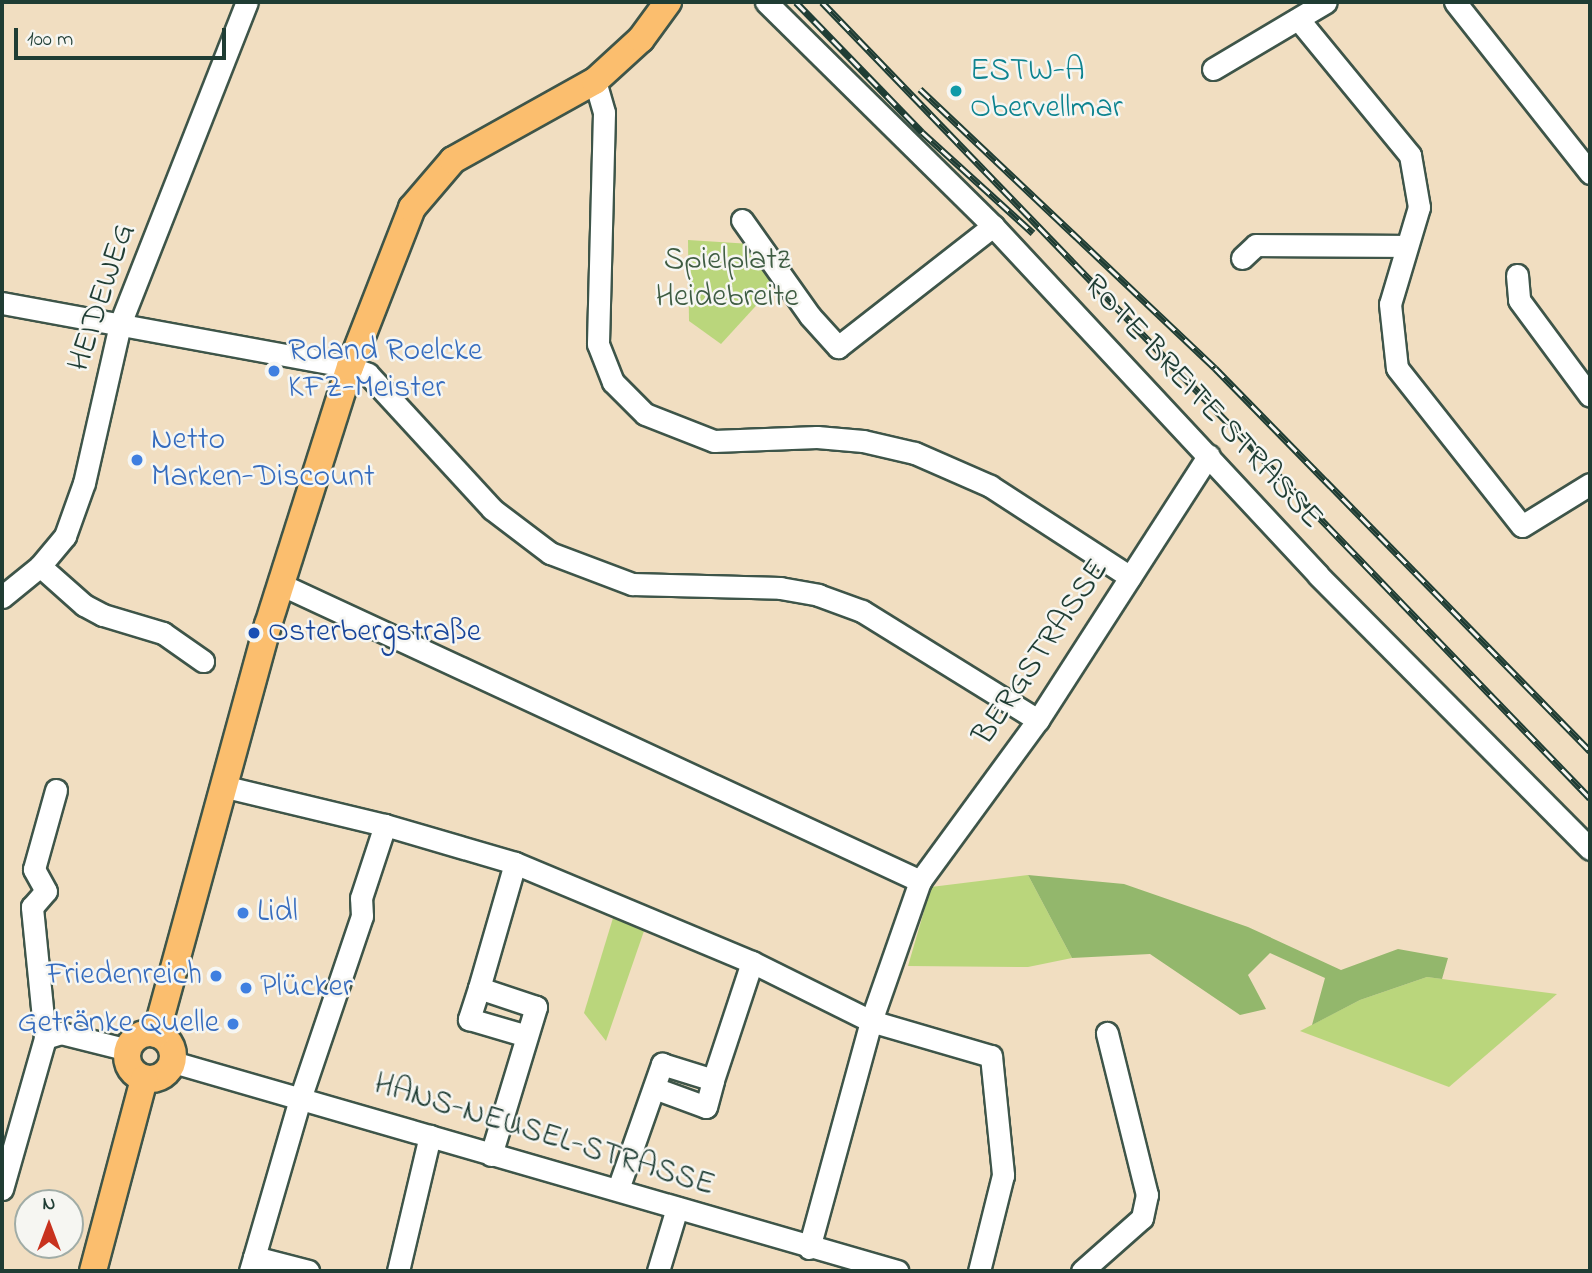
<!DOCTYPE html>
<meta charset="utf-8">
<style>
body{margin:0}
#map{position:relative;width:1592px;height:1273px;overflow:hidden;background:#f1dec1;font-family:"Indie Flower",sans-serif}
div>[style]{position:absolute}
.green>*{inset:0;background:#bad67c}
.forest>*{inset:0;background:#93b76c}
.roads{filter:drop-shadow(2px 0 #3e5549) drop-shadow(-2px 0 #3e5549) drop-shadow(0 2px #3e5549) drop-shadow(0 -2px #3e5549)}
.minor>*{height:21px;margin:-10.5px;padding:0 10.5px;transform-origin:10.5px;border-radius:10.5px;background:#fff}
.major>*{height:26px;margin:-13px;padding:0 13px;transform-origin:13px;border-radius:13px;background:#fbbe6e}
.major>.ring{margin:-13px;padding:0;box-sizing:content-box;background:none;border:26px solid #fbbe6e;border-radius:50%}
.rail>*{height:7px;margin-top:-3.5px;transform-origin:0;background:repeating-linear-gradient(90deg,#f6f6f2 0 13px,#1f3d34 0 26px);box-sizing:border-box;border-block:2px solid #1f3d34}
.dots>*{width:19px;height:19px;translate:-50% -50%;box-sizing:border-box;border:4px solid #f6f6f2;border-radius:50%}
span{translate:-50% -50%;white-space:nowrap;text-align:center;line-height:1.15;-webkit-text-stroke:5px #f6f6f2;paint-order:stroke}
.culture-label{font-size:32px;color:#0d838f}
.left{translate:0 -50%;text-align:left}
.park-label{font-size:32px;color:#3e5c42}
.street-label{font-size:32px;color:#1f3d34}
.shop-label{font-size:32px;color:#366cbe}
.right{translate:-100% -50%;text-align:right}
.transit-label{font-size:32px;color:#164399}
.frame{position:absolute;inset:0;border:4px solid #1f3d34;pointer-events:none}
.north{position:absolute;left:14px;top:1189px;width:70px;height:70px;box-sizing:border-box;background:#f6f6f2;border:2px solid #a0aca6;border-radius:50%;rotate:0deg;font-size:19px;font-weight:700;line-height:28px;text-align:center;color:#1f3d34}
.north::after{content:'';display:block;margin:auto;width:24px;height:32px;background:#c8321e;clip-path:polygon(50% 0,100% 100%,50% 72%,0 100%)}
.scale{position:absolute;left:14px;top:28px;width:212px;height:32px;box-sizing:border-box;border:4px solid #1f3d34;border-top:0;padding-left:9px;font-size:21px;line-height:24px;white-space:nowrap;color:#1f3d34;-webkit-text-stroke:5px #f6f6f2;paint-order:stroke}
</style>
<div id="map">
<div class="green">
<i style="clip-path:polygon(688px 240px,751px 244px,776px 284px,721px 344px,689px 321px)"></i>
<i style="clip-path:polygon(1028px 875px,1072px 958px,1028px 967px,908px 966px,931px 887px)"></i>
<i style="clip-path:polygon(613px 918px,644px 931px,606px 1041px,584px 1013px)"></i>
<i style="clip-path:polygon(1427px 977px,1557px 994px,1449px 1087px,1300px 1031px,1360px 1000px)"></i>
</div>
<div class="forest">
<i style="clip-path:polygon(1028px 875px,1124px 884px,1248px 927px,1341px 970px,1398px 949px,1448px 958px,1442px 979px,1427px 977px,1360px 1000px,1312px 1025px,1325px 978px,1270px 953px,1248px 975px,1266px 1009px,1240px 1015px,1150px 954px,1072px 958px)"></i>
</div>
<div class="roads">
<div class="minor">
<i style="left:766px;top:2px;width:319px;rotate:44.6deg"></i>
<i style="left:993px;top:226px;width:477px;rotate:47deg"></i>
<i style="left:1318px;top:575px;width:386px;rotate:45.2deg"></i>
<i style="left:1455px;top:2px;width:218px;rotate:51.7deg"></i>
<i style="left:1299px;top:20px;width:175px;rotate:50.6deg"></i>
<i style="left:1410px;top:155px;width:53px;rotate:80.2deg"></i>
<i style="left:1419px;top:207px;width:101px;rotate:106.6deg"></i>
<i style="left:1390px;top:304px;width:64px;rotate:83.8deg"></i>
<i style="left:1397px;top:368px;width:201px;rotate:51.7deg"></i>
<i style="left:1522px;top:526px;width:80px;rotate:-31.7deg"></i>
<i style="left:1213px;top:69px;width:131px;rotate:-30.7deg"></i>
<i style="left:595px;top:81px;width:33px;rotate:74deg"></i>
<i style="left:604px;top:113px;width:231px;rotate:91.5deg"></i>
<i style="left:598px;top:344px;width:41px;rotate:68.5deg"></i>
<i style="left:613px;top:382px;width:45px;rotate:45deg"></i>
<i style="left:645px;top:414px;width:74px;rotate:21.4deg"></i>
<i style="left:714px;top:441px;width:103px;rotate:-2.2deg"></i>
<i style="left:817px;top:437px;width:46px;rotate:5deg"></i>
<i style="left:863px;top:441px;width:53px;rotate:13deg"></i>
<i style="left:915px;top:453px;width:82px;rotate:23.7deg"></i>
<i style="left:990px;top:486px;width:167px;rotate:33deg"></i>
<i style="left:742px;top:220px;width:118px;rotate:54.7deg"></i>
<i style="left:810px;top:316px;width:42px;rotate:47.9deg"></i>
<i style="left:838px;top:347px;width:197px;rotate:-38deg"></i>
<i style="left:1242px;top:258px;width:19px;rotate:-43deg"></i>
<i style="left:1256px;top:245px;width:149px;rotate:0.4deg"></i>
<i style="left:1517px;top:275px;width:25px;rotate:85deg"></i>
<i style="left:1519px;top:300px;width:119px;rotate:53.5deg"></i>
<i style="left:2px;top:303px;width:354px;rotate:10.4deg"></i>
<i style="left:350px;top:367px;width:19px;rotate:21deg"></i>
<i style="left:368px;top:374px;width:183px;rotate:47.4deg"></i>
<i style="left:492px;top:509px;width:73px;rotate:37.2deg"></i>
<i style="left:550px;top:553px;width:88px;rotate:20.7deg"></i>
<i style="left:632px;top:584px;width:148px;rotate:1.5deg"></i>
<i style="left:780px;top:588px;width:39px;rotate:10deg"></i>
<i style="left:818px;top:595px;width:47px;rotate:20deg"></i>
<i style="left:862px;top:611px;width:207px;rotate:31.8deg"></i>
<i style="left:40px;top:566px;width:59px;rotate:41.6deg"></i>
<i style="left:84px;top:605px;width:21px;rotate:28deg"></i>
<i style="left:103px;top:615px;width:63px;rotate:16.7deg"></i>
<i style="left:163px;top:633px;width:49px;rotate:35deg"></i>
<i style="left:280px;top:584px;width:706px;rotate:24.89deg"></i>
<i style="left:2px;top:597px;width:49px;rotate:-39.2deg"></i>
<i style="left:40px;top:566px;width:39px;rotate:-50deg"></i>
<i style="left:65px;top:536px;width:56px;rotate:-70.3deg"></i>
<i style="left:84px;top:483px;width:163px;rotate:-77.2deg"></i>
<i style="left:120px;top:324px;width:346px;rotate:-68.5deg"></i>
<i style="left:222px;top:786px;width:168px;rotate:13.5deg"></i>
<i style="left:385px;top:825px;width:135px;rotate:16.3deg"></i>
<i style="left:515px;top:863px;width:257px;rotate:22.7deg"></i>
<i style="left:752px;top:962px;width:133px;rotate:26.4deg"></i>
<i style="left:871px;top:1021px;width:125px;rotate:16.3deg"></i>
<i style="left:991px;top:1056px;width:120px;rotate:84.2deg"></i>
<i style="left:1003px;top:1175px;width:99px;rotate:104deg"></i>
<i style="left:479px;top:988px;width:33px;rotate:108deg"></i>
<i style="left:469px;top:1019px;width:60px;rotate:16.3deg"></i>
<i style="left:45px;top:1038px;width:132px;rotate:-95.7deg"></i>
<i style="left:32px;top:907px;width:21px;rotate:-49deg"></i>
<i style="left:46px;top:891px;width:25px;rotate:-119deg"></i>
<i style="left:34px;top:869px;width:82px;rotate:-74.4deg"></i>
<i style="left:173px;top:1062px;width:754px;rotate:16.1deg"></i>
<i style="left:654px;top:1088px;width:55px;rotate:20.1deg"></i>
<i style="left:706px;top:1107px;width:28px;rotate:-75deg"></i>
<i style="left:491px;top:1155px;width:155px;rotate:-73.1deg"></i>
<i style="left:536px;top:1007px;width:60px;rotate:-161.6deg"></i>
<i style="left:479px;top:988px;width:130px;rotate:-73.9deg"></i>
<i style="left:2px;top:1189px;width:157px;rotate:-74.1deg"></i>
<i style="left:45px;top:1038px;width:17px;rotate:-17deg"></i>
<i style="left:61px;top:1033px;width:69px;rotate:14.2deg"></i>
<i style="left:618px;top:1189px;width:133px;rotate:-70.6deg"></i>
<i style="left:662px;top:1064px;width:53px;rotate:17.4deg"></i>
<i style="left:713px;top:1080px;width:124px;rotate:-71.7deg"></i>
<i style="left:809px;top:1248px;width:235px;rotate:-74.7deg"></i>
<i style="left:871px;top:1021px;width:148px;rotate:-70.7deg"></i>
<i style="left:920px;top:881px;width:200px;rotate:-53.8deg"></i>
<i style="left:1038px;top:720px;width:315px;rotate:-57.2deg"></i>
<i style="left:254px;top:1257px;width:56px;rotate:14.5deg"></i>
<i style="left:250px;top:1271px;width:182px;rotate:-73.8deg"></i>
<i style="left:301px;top:1096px;width:190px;rotate:-71.3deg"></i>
<i style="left:362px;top:916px;width:18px;rotate:-93deg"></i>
<i style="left:361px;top:898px;width:77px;rotate:-71.8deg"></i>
<i style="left:398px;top:1271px;width:139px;rotate:-76.7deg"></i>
<i style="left:658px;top:1271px;width:66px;rotate:-73.2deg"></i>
<i style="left:1082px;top:1271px;width:80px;rotate:-41.5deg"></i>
<i style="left:1142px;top:1218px;width:24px;rotate:-78deg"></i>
<i style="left:1147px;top:1195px;width:167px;rotate:-103.9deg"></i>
</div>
<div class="major">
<i class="ring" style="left:127px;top:1033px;width:20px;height:20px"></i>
<i style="left:156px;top:1034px;width:424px;rotate:-74.7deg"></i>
<i style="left:268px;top:625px;width:271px;rotate:-72.4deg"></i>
<i style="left:350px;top:367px;width:171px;rotate:-68.7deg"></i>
<i style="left:412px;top:208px;width:63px;rotate:-49.5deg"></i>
<i style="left:453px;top:160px;width:162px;rotate:-29.1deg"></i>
<i style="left:595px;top:81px;width:62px;rotate:-42.4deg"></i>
<i style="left:641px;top:39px;width:46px;rotate:-53.9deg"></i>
<i style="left:93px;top:1271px;width:199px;rotate:-75.1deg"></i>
</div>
</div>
<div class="rail">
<i style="left:796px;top:2px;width:181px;rotate:45.9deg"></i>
<i style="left:922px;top:132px;width:150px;rotate:42.3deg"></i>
<i style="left:822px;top:2px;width:1106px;rotate:46.03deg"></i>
<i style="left:920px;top:89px;width:406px;rotate:43.4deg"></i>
<i style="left:1215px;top:368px;width:536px;rotate:45.6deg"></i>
</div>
<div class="dots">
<i style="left:956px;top:91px;background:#0f9aa8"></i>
<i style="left:274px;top:371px;background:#3f7fe0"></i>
<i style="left:137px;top:460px;background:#3f7fe0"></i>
<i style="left:254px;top:633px;background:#1a4fb4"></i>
<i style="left:243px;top:913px;background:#3f7fe0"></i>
<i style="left:216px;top:976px;background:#3f7fe0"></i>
<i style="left:246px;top:988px;background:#3f7fe0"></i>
<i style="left:233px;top:1024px;background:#3f7fe0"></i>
</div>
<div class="culture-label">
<span class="left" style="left:970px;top:91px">ESTW-A<br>Obervellmar</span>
</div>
<div class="park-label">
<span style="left:727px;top:280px">Spielplatz<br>Heidebreite</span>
</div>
<div class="street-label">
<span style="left:103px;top:298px;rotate:-72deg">HEIDEWEG</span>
<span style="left:1202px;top:403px;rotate:47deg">ROTE BREITE STRASSE</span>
<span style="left:1042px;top:653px;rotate:-56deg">BERGSTRASSE</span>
<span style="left:544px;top:1136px;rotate:17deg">HANS-NEUSEL-STRASSE</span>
</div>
<div class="shop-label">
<span class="left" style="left:288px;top:371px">Roland Roelcke<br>KFZ-Meister</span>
<span class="left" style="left:151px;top:460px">Netto<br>Marken-Discount</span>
<span class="left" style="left:257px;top:913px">Lidl</span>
<span class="right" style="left:202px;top:976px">Friedenreich</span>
<span class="left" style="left:260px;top:988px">Plücker</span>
<span class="right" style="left:219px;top:1024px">Getränke Quelle</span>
</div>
<div class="transit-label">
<span class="left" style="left:268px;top:633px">Osterbergstraße</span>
</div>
<div class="frame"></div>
<div class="north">N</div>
<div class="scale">100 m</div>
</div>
